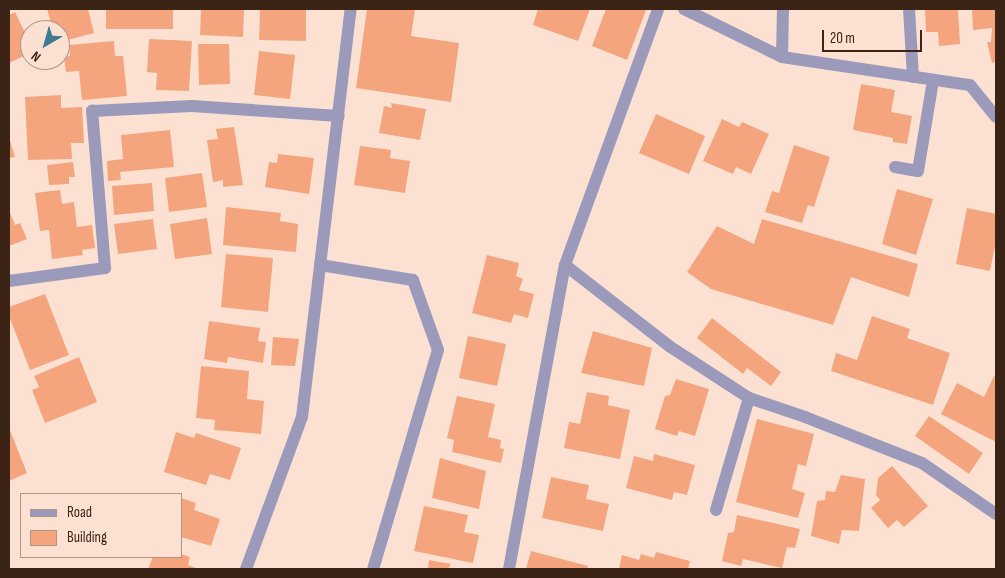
<!DOCTYPE html>
<style>
body{margin:0}
#map{position:relative;width:1005px;height:578px;overflow:hidden;background:#fce1d3;font-family:"Sofia Sans Condensed",sans-serif}
div>[style]{position:absolute}
.building>*{inset:0;background:#f4a57e}
.minor>*{height:12px;margin:-6px;padding:0 6px;transform-origin:6px;border-radius:6px;background:#9b9abb}
span{translate:-50% -50%;white-space:nowrap;text-align:center;line-height:1.15;-webkit-text-stroke:4.5px #fce1d3;paint-order:stroke}
.frame{position:absolute;inset:0;border:10px solid #3b2316;pointer-events:none}
.legend{position:absolute;left:20px;top:493px;width:162px;height:65px;box-sizing:border-box;background:#fce1d3;border:1px solid #af9587;margin:0;padding:6px 9px;list-style:none;font-size:15px;color:#3b2316}
.legend li{display:flex;align-items:center;gap:10px;height:25px}
.legend b{width:25px;border:1px solid #af9587}
.north{position:absolute;left:20px;top:20px;width:50px;height:50px;box-sizing:border-box;background:#fce1d3;border:1px solid #af9587;border-radius:50%;rotate:218deg;font-size:14px;font-weight:700;line-height:20px;text-align:center;color:#3b2316}
.north::after{content:'';display:block;margin:auto;width:18px;height:22px;background:#3f7a93;clip-path:polygon(50% 0,100% 100%,50% 72%,0 100%)}
.scale{position:absolute;left:822px;top:30px;width:100px;height:22px;box-sizing:border-box;border:2px solid #3b2316;border-top:0;padding-left:6px;font-size:15px;line-height:18px;white-space:nowrap;color:#3b2316;-webkit-text-stroke:4px #fce1d3;paint-order:stroke}
</style>
<div id="map">
<div class="building">
<i style="clip-path:polygon(47px 9px,88px 9px,94px 33px,60px 42px,60px 30px,53px 30px)"></i>
<i style="clip-path:polygon(106px 9px,173px 9px,173px 29px,106px 29px)"></i>
<i style="clip-path:polygon(201px 9px,244px 9px,243px 37px,200px 35px)"></i>
<i style="clip-path:polygon(260px 9px,306px 9px,306px 41px,259px 40px)"></i>
<i style="clip-path:polygon(367px 9px,415px 9px,411px 36px,459px 43px,451px 102px,356px 88px)"></i>
<i style="clip-path:polygon(538px 9px,590px 9px,578px 41px,533px 25px)"></i>
<i style="clip-path:polygon(606px 9px,646px 10px,627px 60px,592px 46px)"></i>
<i style="clip-path:polygon(925px 9px,958px 9px,960px 44px,939px 46px,938px 32px,926px 32px)"></i>
<i style="clip-path:polygon(972px 9px,996px 9px,996px 62px,992px 63px,987px 42px,991px 42px,992px 28px,973px 30px)"></i>
<i style="clip-path:polygon(15px 12px,30px 43px,30px 53px,9px 63px,9px 15px)"></i>
<i style="clip-path:polygon(149px 39px,192px 41px,189px 91px,156px 90px,157px 73px,147px 72px)"></i>
<i style="clip-path:polygon(114px 41px,115px 56px,123px 56px,127px 96px,82px 100px,79px 71px,66px 72px,64px 57px,70px 56px,69px 45px)"></i>
<i style="clip-path:polygon(198px 44px,229px 44px,230px 84px,199px 85px)"></i>
<i style="clip-path:polygon(259px 51px,295px 55px,290px 99px,254px 95px)"></i>
<i style="clip-path:polygon(861px 84px,895px 90px,891px 112px,912px 116px,907px 144px,893px 142px,893px 138px,853px 130px)"></i>
<i style="clip-path:polygon(61px 95px,61px 108px,82px 107px,84px 143px,71px 143px,72px 159px,28px 160px,25px 97px)"></i>
<i style="clip-path:polygon(391px 103px,426px 109px,420px 140px,379px 133px,384px 106px,392px 108px)"></i>
<i style="clip-path:polygon(656px 114px,705px 136px,689px 174px,639px 153px)"></i>
<i style="clip-path:polygon(722px 119px,739px 127px,742px 122px,769px 134px,751px 174px,736px 167px,733px 174px,703px 161px)"></i>
<i style="clip-path:polygon(234px 127px,243px 185px,223px 187px,223px 180px,213px 182px,207px 140px,218px 139px,216px 129px)"></i>
<i style="clip-path:polygon(170px 130px,174px 167px,120px 172px,121px 180px,108px 181px,107px 161px,123px 159px,121px 135px)"></i>
<i style="clip-path:polygon(9px 137px,15px 157px,9px 158px)"></i>
<i style="clip-path:polygon(794px 145px,830px 157px,814px 207px,808px 205px,802px 223px,765px 212px,772px 191px,779px 193px)"></i>
<i style="clip-path:polygon(360px 146px,391px 150px,390px 158px,410px 161px,405px 193px,354px 185px)"></i>
<i style="clip-path:polygon(278px 154px,314px 158px,309px 194px,265px 187px,269px 162px,277px 163px)"></i>
<i style="clip-path:polygon(73px 162px,75px 177px,69px 177px,69px 184px,49px 185px,47px 165px)"></i>
<i style="clip-path:polygon(202px 173px,207px 207px,169px 212px,165px 178px)"></i>
<i style="clip-path:polygon(152px 183px,154px 211px,114px 215px,112px 186px)"></i>
<i style="clip-path:polygon(897px 189px,933px 199px,916px 255px,882px 244px)"></i>
<i style="clip-path:polygon(60px 190px,62px 204px,74px 202px,77px 227px,92px 225px,95px 248px,82px 250px,83px 255px,52px 259px,49px 230px,40px 231px,35px 193px)"></i>
<i style="clip-path:polygon(226px 207px,281px 213px,280px 221px,298px 224px,296px 252px,223px 245px)"></i>
<i style="clip-path:polygon(967px 208px,996px 214px,996px 241px,990px 271px,956px 264px)"></i>
<i style="clip-path:polygon(9px 210px,15px 225px,20px 223px,27px 239px,9px 246px)"></i>
<i style="clip-path:polygon(207px 218px,212px 254px,175px 259px,170px 224px)"></i>
<i style="clip-path:polygon(153px 219px,157px 249px,118px 254px,114px 224px)"></i>
<i style="clip-path:polygon(762px 219px,918px 264px,909px 297px,851px 277px,833px 325px,711px 289px,687px 272px,717px 226px,754px 244px)"></i>
<i style="clip-path:polygon(226px 254px,273px 258px,268px 312px,221px 307px)"></i>
<i style="clip-path:polygon(487px 255px,519px 263px,516px 276px,523px 279px,519px 290px,534px 294px,528px 318px,514px 314px,511px 323px,472px 313px)"></i>
<i style="clip-path:polygon(45px 294px,69px 355px,30px 370px,9px 316px,9px 307px)"></i>
<i style="clip-path:polygon(872px 316px,910px 329px,907px 338px,950px 353px,933px 405px,831px 371px,836px 353px,857px 360px)"></i>
<i style="clip-path:polygon(712px 318px,781px 372px,771px 386px,747px 368px,743px 374px,697px 338px)"></i>
<i style="clip-path:polygon(209px 321px,260px 328px,258px 341px,266px 342px,263px 363px,228px 357px,227px 363px,204px 359px)"></i>
<i style="clip-path:polygon(593px 331px,652px 348px,644px 386px,581px 373px)"></i>
<i style="clip-path:polygon(468px 336px,506px 344px,497px 386px,459px 378px)"></i>
<i style="clip-path:polygon(273px 337px,299px 339px,295px 366px,271px 365px)"></i>
<i style="clip-path:polygon(79px 357px,97px 402px,45px 423px,32px 390px,39px 387px,34px 376px)"></i>
<i style="clip-path:polygon(201px 366px,249px 371px,247px 399px,264px 401px,261px 434px,214px 430px,215px 420px,196px 418px)"></i>
<i style="clip-path:polygon(994px 376px,996px 378px,996px 442px,941px 414px,957px 383px,984px 397px)"></i>
<i style="clip-path:polygon(676px 379px,709px 389px,695px 436px,679px 431px,677px 436px,655px 429px,665px 396px,670px 395px)"></i>
<i style="clip-path:polygon(587px 392px,609px 396px,608px 405px,630px 410px,620px 459px,564px 448px,569px 422px,580px 424px)"></i>
<i style="clip-path:polygon(457px 396px,495px 404px,488px 437px,501px 440px,500px 448px,504px 449px,501px 463px,452px 452px,454px 440px,447px 438px)"></i>
<i style="clip-path:polygon(929px 416px,983px 453px,969px 474px,915px 436px)"></i>
<i style="clip-path:polygon(757px 419px,814px 434px,806px 466px,798px 464px,792px 489px,805px 493px,798px 518px,736px 502px)"></i>
<i style="clip-path:polygon(9px 428px,27px 473px,9px 481px)"></i>
<i style="clip-path:polygon(176px 432px,194px 438px,196px 433px,241px 448px,230px 480px,210px 474px,206px 485px,164px 472px)"></i>
<i style="clip-path:polygon(654px 454px,695px 465px,687px 495px,674px 492px,672px 500px,626px 488px,634px 456px,653px 461px)"></i>
<i style="clip-path:polygon(440px 458px,486px 471px,479px 509px,432px 498px)"></i>
<i style="clip-path:polygon(892px 466px,928px 506px,904px 527px,897px 520px,888px 528px,871px 508px,880px 500px,876px 495px,878px 478px)"></i>
<i style="clip-path:polygon(841px 475px,865px 479px,859px 531px,842px 530px,839px 544px,811px 536px,817px 501px,825px 500px,826px 491px,835px 492px)"></i>
<i style="clip-path:polygon(551px 477px,589px 485px,586px 499px,609px 504px,603px 531px,542px 518px)"></i>
<i style="clip-path:polygon(181px 498px,196px 503px,194px 510px,220px 519px,211px 546px,181px 537px)"></i>
<i style="clip-path:polygon(424px 506px,468px 515px,464px 532px,479px 535px,473px 563px,414px 551px)"></i>
<i style="clip-path:polygon(737px 515px,800px 529px,795px 548px,787px 547px,782px 568px,743px 559px,741px 566px,722px 561px,728px 533px,734px 532px)"></i>
<i style="clip-path:polygon(531px 551px,588px 566px,587px 569px,526px 569px)"></i>
<i style="clip-path:polygon(656px 552px,690px 561px,688px 569px,619px 569px,622px 555px,639px 560px,641px 554px,654px 558px)"></i>
<i style="clip-path:polygon(181px 554px,190px 557px,188px 565px,198px 569px,148px 569px,153px 557px,181px 557px)"></i>
<i style="clip-path:polygon(429px 560px,451px 564px,448px 569px,428px 569px)"></i>
</div>
<div class="minor">
<i style="left:684px;top:9px;width:109px;rotate:26.1deg"></i>
<i style="left:782px;top:57px;width:190px;rotate:8.5deg"></i>
<i style="left:970px;top:85px;width:41px;rotate:50.9deg"></i>
<i style="left:909px;top:9px;width:68px;rotate:86.6deg"></i>
<i style="left:782px;top:57px;width:48px;rotate:-88.8deg"></i>
<i style="left:895px;top:167px;width:23px;rotate:10deg"></i>
<i style="left:918px;top:171px;width:92px;rotate:-80.6deg"></i>
<i style="left:320px;top:265px;width:94px;rotate:9.2deg"></i>
<i style="left:413px;top:280px;width:74px;rotate:70.3deg"></i>
<i style="left:438px;top:350px;width:228px;rotate:106.5deg"></i>
<i style="left:565px;top:265px;width:132px;rotate:37.9deg"></i>
<i style="left:669px;top:346px;width:95px;rotate:33deg"></i>
<i style="left:749px;top:398px;width:59px;rotate:18.7deg"></i>
<i style="left:805px;top:417px;width:126px;rotate:21.5deg"></i>
<i style="left:922px;top:463px;width:90px;rotate:34.6deg"></i>
<i style="left:9px;top:281px;width:97px;rotate:-7.7deg"></i>
<i style="left:105px;top:268px;width:158px;rotate:-94.7deg"></i>
<i style="left:92px;top:111px;width:100px;rotate:-2.9deg"></i>
<i style="left:192px;top:106px;width:147px;rotate:3.9deg"></i>
<i style="left:716px;top:510px;width:117px;rotate:-73.6deg"></i>
<i style="left:246px;top:569px;width:162px;rotate:-69.8deg"></i>
<i style="left:302px;top:417px;width:411px;rotate:-83.2deg"></i>
<i style="left:509px;top:569px;width:309px;rotate:-79.6deg"></i>
<i style="left:565px;top:265px;width:272px;rotate:-70deg"></i>
</div>
<div class="frame"></div>
<ul class="legend">
<li><b style="height:6px;background:#9b9abb"></b>Road</li>
<li><b style="height:14px;background:#f4a57e"></b>Building</li>
</ul>
<div class="north">N</div>
<div class="scale">20 m</div>
</div>
